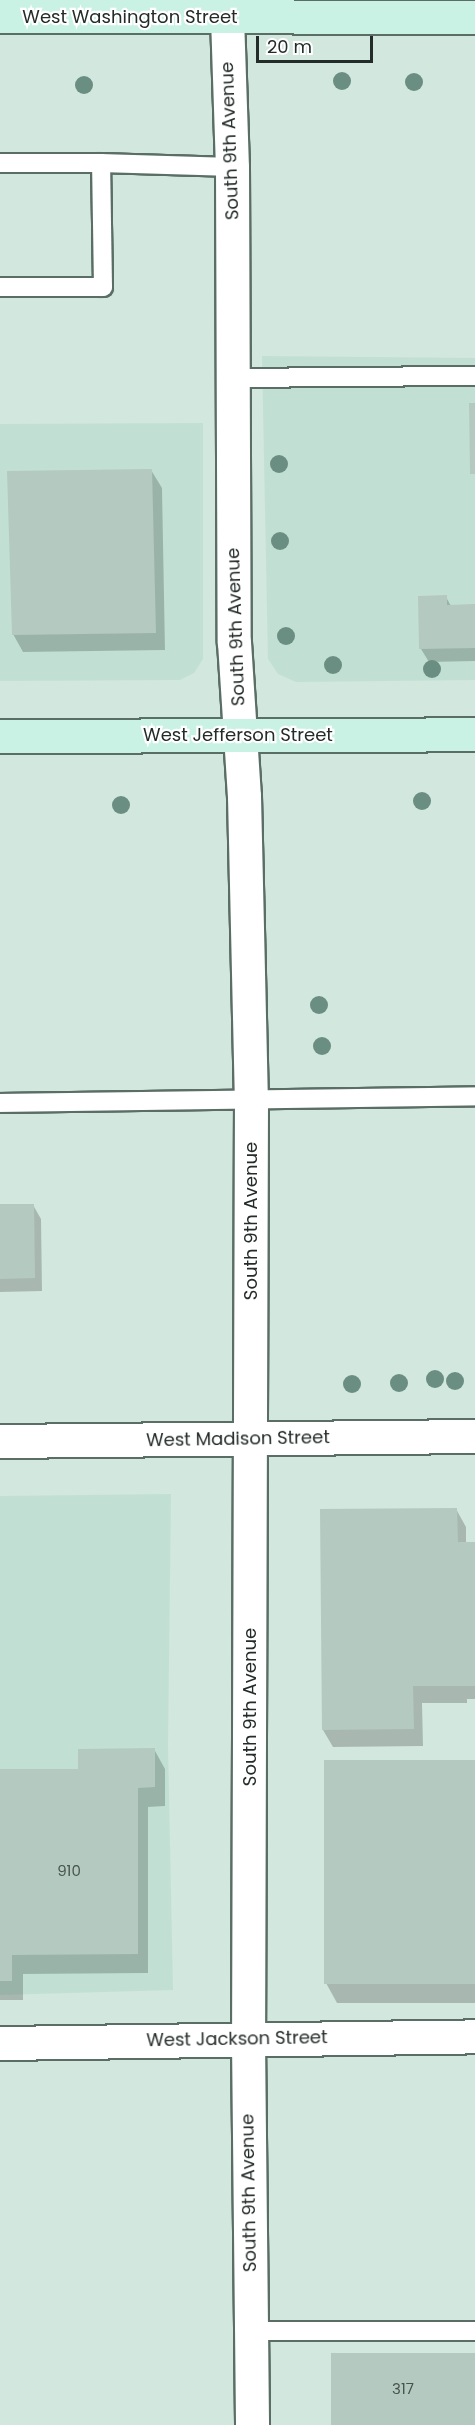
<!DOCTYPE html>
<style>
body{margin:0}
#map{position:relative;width:475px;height:2425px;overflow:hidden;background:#d2e7de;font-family:Poppins,sans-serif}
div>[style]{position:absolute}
.built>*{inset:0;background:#c1e0d3}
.shadow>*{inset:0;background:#0003}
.building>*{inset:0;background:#b4c9c0}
.roads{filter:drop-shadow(2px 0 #5a6e66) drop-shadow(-2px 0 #5a6e66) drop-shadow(0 2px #5a6e66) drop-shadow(0 -2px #5a6e66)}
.service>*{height:18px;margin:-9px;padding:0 9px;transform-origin:9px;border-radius:9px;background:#fff}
.minor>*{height:33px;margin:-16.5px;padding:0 16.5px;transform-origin:16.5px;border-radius:16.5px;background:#fff}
.secondary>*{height:33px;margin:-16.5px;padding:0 16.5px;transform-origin:16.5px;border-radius:16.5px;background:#c9f1e4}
.trees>*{width:18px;height:18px;margin:-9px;border-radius:50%;background:#6b8e82}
span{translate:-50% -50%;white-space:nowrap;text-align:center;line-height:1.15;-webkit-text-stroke:4.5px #fff;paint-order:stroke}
.number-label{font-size:15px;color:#48534f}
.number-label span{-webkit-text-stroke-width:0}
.street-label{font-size:18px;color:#242c29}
.scale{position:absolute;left:256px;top:36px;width:117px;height:27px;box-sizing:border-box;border:3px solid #242c29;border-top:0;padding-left:8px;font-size:18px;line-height:21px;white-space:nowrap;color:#242c29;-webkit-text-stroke:4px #fff;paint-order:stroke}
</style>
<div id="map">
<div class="built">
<i style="clip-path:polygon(262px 356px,475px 358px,475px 680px,296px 682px,278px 674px,268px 659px)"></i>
<i style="clip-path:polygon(203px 423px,203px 659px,194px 673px,180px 680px,0 681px,0 424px)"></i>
<i style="clip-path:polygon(171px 1494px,168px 1745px,173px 1990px,0 1995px,0 1496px)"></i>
</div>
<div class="shadow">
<i style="clip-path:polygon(151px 470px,162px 488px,165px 650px,23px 652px,13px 634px)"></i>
<i style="clip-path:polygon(446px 597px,451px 606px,475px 606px,475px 661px,429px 662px,421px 649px)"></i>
<i style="clip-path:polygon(33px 1205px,41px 1219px,42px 1291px,0 1292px,0 1206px)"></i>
<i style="clip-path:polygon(456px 1509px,466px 1527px,466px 1543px,475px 1543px,475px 1699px,467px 1699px,467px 1703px,422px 1703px,423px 1746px,333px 1747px,323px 1730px)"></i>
<i style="clip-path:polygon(154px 1749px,165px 1769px,165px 1806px,148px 1807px,148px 1973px,23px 1974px,23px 2000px,0 2000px,0 1771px,79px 1770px)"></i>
<i style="clip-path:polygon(475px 1762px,475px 2003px,337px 2003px,326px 1983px)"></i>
</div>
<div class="building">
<i style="clip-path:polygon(469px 403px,475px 403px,475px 474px,470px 474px)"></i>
<i style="clip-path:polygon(152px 469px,156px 633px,12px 635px,7px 471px)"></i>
<i style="clip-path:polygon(447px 595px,447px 605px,475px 604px,475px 648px,419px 649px,418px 596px)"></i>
<i style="clip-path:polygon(0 1204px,34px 1204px,35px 1278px,0 1279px)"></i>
<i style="clip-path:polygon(457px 1508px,458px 1542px,475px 1542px,475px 1686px,413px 1686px,414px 1729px,322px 1730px,320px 1509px)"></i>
<i style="clip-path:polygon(155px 1748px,155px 1787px,138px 1788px,138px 1954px,12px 1955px,12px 1981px,0 1981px,0 1769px,78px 1769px,78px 1749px)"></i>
<i style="clip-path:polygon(324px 1760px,475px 1760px,475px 1984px,324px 1984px)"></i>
<i style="clip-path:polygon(331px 2353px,475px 2353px,475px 2425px,331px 2425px)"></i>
</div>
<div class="roads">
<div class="service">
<i style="left:0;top:163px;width:101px"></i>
<i style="left:0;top:287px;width:103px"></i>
<i style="left:103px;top:287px;width:124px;rotate:-90.9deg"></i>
<i style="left:101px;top:163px;width:131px;rotate:1.7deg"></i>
<i style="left:232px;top:378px;width:243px;rotate:-0.5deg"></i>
<i style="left:0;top:1103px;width:475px;rotate:-0.8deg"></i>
<i style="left:251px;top:2331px;width:224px"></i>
</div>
<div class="minor">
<i style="left:227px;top:17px;width:150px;rotate:88.1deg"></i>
<i style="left:232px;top:167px;width:475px;rotate:89.8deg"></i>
<i style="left:234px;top:642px;width:154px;rotate:86.3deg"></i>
<i style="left:244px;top:796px;width:304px;rotate:88.7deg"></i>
<i style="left:251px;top:1100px;width:940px;rotate:90.18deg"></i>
<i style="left:248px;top:2040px;width:385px;rotate:89.4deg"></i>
<i style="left:0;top:1441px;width:475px;rotate:-0.6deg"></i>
<i style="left:0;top:2043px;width:475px;rotate:-0.8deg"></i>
</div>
<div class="secondary">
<i style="left:0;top:16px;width:475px;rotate:0.1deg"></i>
<i style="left:0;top:736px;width:475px;rotate:-0.2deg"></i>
</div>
</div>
<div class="trees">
<i style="left:342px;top:81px"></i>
<i style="left:414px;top:82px"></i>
<i style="left:84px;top:85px"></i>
<i style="left:279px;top:464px"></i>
<i style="left:280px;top:541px"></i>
<i style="left:286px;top:636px"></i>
<i style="left:333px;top:665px"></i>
<i style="left:432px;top:669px"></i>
<i style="left:422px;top:801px"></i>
<i style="left:121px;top:805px"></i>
<i style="left:319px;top:1005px"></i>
<i style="left:322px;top:1046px"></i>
<i style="left:435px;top:1379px"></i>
<i style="left:455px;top:1381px"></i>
<i style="left:399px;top:1383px"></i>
<i style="left:352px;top:1384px"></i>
</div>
<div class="number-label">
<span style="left:69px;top:1871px">910</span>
<span style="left:403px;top:2389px">317</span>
</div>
<div class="street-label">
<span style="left:130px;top:17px">West Washington Street</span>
<span style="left:230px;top:141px;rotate:-92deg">South 9th Avenue</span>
<span style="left:236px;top:627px;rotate:-92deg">South 9th Avenue</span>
<span style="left:238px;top:735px">West Jefferson Street</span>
<span style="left:251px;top:1221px;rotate:-90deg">South 9th Avenue</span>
<span style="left:238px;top:1439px;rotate:-1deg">West Madison Street</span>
<span style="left:250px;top:1707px;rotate:-90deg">South 9th Avenue</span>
<span style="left:237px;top:2039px;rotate:-1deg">West Jackson Street</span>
<span style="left:249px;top:2193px;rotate:-91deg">South 9th Avenue</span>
</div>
<div class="scale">20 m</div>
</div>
